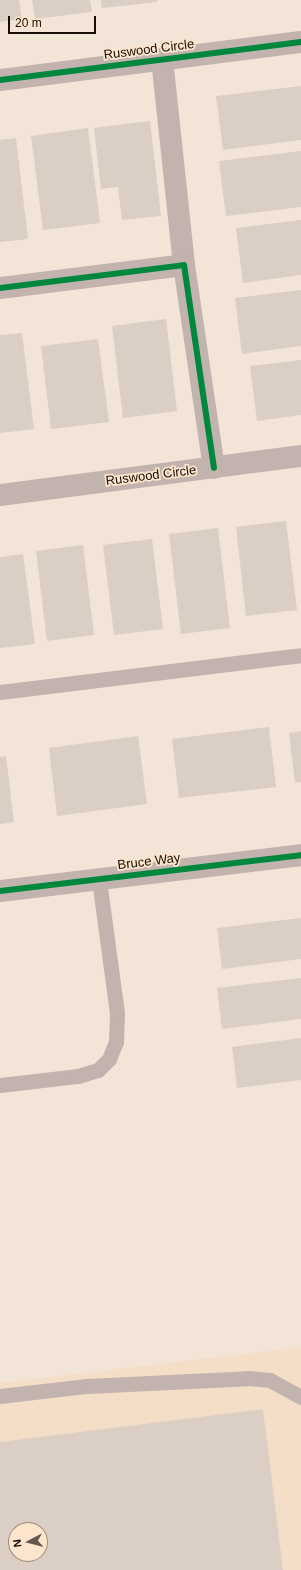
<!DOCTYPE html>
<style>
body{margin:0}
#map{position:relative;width:301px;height:1570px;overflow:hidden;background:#f2e4d7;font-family:Arial,sans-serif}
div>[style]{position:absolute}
.built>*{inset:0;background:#f5dec8}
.building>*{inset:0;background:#dacec5}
.service>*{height:15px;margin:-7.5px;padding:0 7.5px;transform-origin:7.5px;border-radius:7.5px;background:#c2b3af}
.minor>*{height:22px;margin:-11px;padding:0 11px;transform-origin:11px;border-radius:11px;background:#c2b3af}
.cycleway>*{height:6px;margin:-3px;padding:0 3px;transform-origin:3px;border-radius:3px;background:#00873e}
span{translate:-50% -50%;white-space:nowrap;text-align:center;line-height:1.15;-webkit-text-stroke:3.5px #fde4cc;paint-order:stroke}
.street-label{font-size:13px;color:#160d06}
.north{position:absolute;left:8px;top:1522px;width:40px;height:40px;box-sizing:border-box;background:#fde4cc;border:1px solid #a18e7d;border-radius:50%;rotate:263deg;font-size:11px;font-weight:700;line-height:16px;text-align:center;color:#160d06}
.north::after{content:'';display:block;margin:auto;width:14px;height:18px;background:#63584f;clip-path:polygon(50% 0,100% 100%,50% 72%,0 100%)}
.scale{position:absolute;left:8px;top:16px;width:88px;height:18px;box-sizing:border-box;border:2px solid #160d06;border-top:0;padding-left:5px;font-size:12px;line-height:14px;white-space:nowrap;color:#160d06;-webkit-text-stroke:3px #fde4cc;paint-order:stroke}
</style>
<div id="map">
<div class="built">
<i style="clip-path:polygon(evenodd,301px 1347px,301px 1570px,0 1570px,0 1383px,301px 1347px,16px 1530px,40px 1530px,40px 1554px,16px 1554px,16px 1530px)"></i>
</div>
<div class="building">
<i style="clip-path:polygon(0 0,19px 0,22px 19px,0 22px)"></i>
<i style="clip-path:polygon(32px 0,90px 0,92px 12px,35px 19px)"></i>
<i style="clip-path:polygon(101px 0,157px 0,157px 2px,102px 8px)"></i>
<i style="clip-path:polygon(301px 86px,301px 140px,223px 150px,216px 96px)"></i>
<i style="clip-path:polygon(150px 121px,161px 216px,122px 220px,118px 187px,101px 189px,94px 128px)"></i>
<i style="clip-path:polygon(88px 128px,100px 223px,43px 230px,31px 136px)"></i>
<i style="clip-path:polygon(16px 138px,28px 239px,0 242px,0 140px)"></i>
<i style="clip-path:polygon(301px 151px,301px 207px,226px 216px,219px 161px)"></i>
<i style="clip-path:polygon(301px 220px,301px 275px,243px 283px,236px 228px)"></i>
<i style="clip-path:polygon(301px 290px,301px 346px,242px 354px,235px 298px)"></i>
<i style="clip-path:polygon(166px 319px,177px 411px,123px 418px,112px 326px)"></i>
<i style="clip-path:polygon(22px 333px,34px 429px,0 433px,0 335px)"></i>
<i style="clip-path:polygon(98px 339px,109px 422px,51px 429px,41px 346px)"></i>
<i style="clip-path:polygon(301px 360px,301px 415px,257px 421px,250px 366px)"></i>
<i style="clip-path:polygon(286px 521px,297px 610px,246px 616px,236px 527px)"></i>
<i style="clip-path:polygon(218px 528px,230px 628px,181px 634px,169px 534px)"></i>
<i style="clip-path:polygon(152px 539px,163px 629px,114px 635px,103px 545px)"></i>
<i style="clip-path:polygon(83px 545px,94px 635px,47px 641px,36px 551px)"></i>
<i style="clip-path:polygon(23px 554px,35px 644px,0 648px,0 557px)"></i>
<i style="clip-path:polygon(269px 727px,276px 787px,179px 798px,172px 739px)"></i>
<i style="clip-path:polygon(301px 731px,301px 782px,295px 783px,289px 733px)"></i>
<i style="clip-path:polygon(138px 736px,147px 804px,57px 816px,49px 748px)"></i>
<i style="clip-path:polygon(6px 756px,14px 822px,0 824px,0 757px)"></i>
<i style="clip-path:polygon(301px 918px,301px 959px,222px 969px,217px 928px)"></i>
<i style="clip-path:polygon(301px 978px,301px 1019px,222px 1029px,217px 988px)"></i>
<i style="clip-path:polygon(301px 1038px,301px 1080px,237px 1088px,232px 1047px)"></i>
<i style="clip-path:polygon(evenodd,263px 1409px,283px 1570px,0 1570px,0 1442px,263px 1409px,16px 1530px,40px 1530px,40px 1554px,16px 1554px,16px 1530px)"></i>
</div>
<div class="service">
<i style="left:0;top:692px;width:303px;rotate:-7deg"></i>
<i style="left:0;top:1085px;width:79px;rotate:-6.6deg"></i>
<i style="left:78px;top:1076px;width:21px;rotate:-17deg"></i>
<i style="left:98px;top:1070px;width:16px;rotate:-45deg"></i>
<i style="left:109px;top:1059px;width:18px;rotate:-68deg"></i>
<i style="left:116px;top:1042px;width:29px;rotate:-88deg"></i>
<i style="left:117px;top:1013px;width:135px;rotate:-97.7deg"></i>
<i style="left:0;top:1396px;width:88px;rotate:-6.6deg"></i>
<i style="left:87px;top:1386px;width:161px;rotate:-2.8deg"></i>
<i style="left:248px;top:1378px;width:22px;rotate:5deg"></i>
<i style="left:270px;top:1380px;width:35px;rotate:29deg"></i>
</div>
<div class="minor">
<i style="left:162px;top:59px;width:207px;rotate:83.9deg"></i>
<i style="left:0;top:80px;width:303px;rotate:-7.2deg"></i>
<i style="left:0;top:288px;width:185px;rotate:-7.1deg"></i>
<i style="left:184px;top:265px;width:205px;rotate:81.6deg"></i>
<i style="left:0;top:495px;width:304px;rotate:-7.4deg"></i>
<i style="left:0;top:891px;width:303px;rotate:-6.8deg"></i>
</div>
<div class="cycleway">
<i style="left:0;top:80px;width:303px;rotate:-7.2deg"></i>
<i style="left:0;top:288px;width:185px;rotate:-7.1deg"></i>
<i style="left:184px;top:265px;width:205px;rotate:81.6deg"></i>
<i style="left:0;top:891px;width:303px;rotate:-6.8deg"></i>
</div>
<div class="street-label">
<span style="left:149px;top:50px;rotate:-7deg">Ruswood Circle</span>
<span style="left:151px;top:476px;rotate:-7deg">Ruswood Circle</span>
<span style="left:149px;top:862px;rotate:-7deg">Bruce Way</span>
</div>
<div class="north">N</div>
<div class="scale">20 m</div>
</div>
